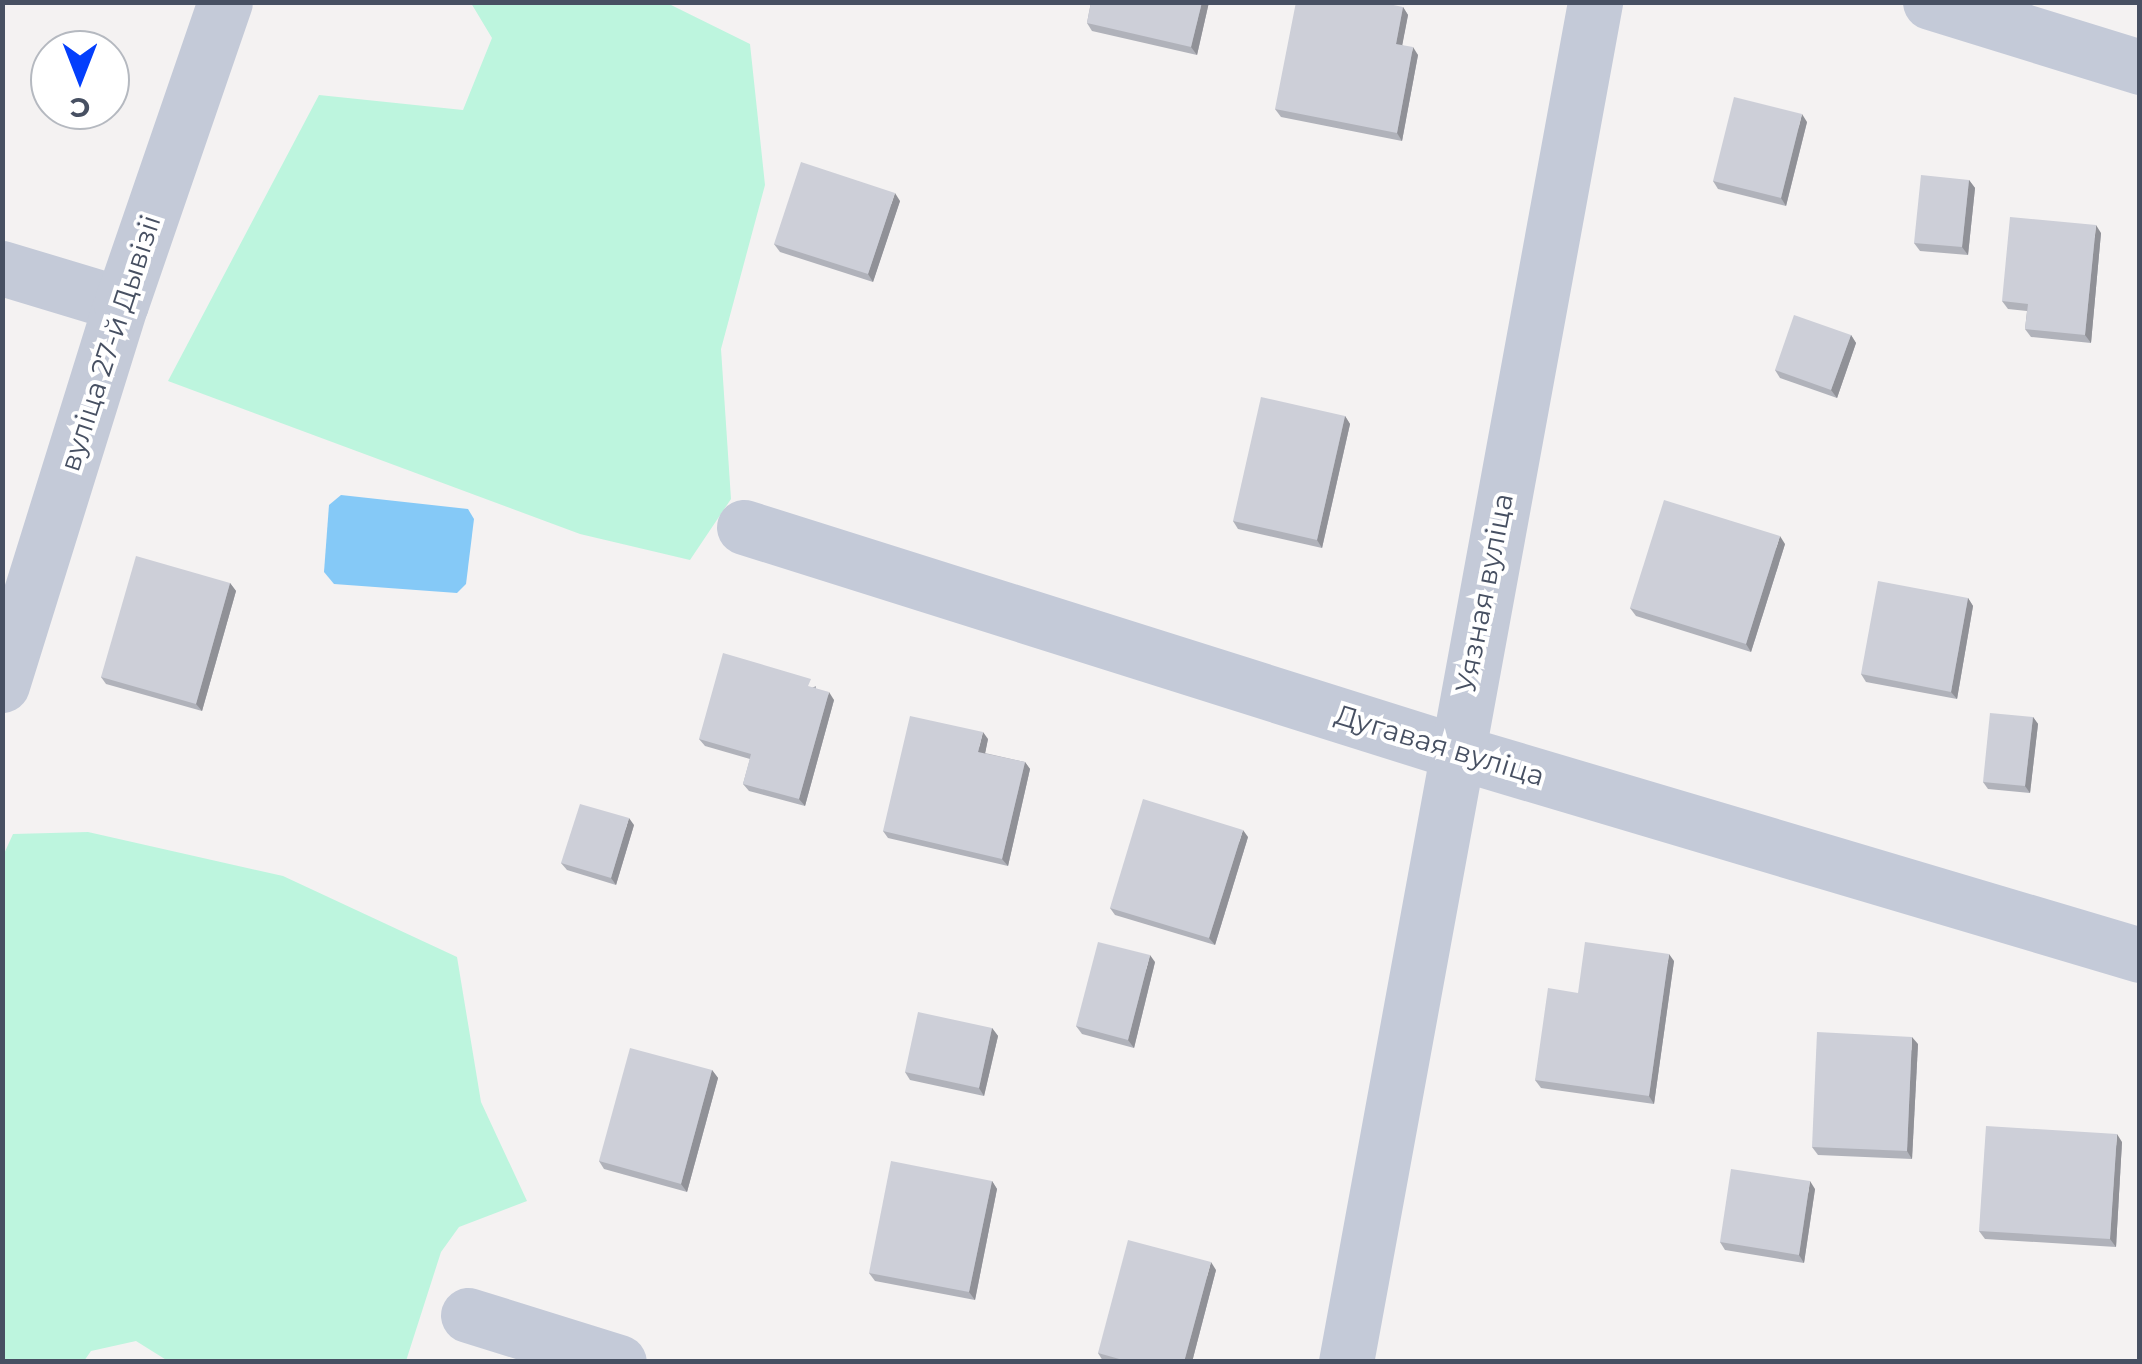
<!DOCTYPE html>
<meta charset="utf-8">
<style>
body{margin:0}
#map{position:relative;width:2142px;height:1364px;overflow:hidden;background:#f4f2f2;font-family:Montserrat,sans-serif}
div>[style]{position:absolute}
.green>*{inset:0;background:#bdf5de}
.water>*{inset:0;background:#85c9f7}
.minor>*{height:55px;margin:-27.5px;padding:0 27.5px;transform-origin:27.5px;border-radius:27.5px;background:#c4cad8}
.wall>*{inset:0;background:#b0b2ba}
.shaded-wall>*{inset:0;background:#909197}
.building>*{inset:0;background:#cdcfd8}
span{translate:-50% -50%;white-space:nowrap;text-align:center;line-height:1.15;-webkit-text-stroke:8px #fff;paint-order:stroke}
.street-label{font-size:28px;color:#475062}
.frame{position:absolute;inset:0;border:5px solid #475062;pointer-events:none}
.north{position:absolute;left:30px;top:30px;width:100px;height:100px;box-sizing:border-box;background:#fff;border:2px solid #b5b9c0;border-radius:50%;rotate:180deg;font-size:28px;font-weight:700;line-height:40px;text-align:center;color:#475062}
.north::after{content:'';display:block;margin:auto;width:35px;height:45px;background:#043ffc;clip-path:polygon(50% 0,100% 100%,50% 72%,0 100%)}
</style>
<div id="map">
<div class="green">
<i style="clip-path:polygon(471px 3px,667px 3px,750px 44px,765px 185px,721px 349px,731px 499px,690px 560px,580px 534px,168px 381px,319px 95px,463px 110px,492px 38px)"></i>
<i style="clip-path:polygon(88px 832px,283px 876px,457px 957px,481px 1102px,527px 1201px,459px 1227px,441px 1252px,406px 1361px,168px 1361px,136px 1341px,91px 1351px,84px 1361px,3px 1361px,3px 856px,13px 834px)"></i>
</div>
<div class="water">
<i style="clip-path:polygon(341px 495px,468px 509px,474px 519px,466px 584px,457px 593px,334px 584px,324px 572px,329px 505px)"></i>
</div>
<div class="minor">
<i style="left:1930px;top:2px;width:220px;rotate:17.2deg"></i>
<i style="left:2px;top:268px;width:124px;rotate:16.8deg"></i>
<i style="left:744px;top:527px;width:744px;rotate:17.51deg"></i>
<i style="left:1454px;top:751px;width:716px;rotate:16.56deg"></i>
<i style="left:2px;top:685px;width:399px;rotate:-72.7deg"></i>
<i style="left:121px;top:304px;width:319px;rotate:-71deg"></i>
<i style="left:468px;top:1315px;width:158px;rotate:17.3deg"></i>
<i style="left:1346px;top:1362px;width:1383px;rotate:-79.62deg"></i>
</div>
<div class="wall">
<i style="clip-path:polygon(1091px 2px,1209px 2px,1197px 55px,1092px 31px,1087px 23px)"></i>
<i style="clip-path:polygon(1403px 7px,1408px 15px,1402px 45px,1418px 55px,1402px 141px,1281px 117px,1275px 109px)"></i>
<i style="clip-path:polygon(1807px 122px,1786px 206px,1718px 189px,1713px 181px)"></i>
<i style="clip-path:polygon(1969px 180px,1975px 188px,1968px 255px,1920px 251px,1914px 243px)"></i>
<i style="clip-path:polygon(900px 201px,873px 282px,780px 252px,774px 244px)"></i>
<i style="clip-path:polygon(2101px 233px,2091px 343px,2031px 337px,2025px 329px,2027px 311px,2008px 309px,2002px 301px)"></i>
<i style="clip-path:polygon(1851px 335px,1856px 343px,1837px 398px,1780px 378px,1775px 370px)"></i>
<i style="clip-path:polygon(1345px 416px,1350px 424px,1322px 548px,1238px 529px,1233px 521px)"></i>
<i style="clip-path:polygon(1785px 544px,1751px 652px,1636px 616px,1630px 608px)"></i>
<i style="clip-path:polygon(230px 583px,236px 591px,202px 711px,106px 684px,101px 677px)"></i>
<i style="clip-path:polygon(1968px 598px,1973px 606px,1957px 699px,1866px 682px,1861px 674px)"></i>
<i style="clip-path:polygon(816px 686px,816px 689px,834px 700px,805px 806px,749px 791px,743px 784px,750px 759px,705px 746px,699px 739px)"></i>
<i style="clip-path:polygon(2033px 717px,2038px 724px,2030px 793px,1988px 789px,1983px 782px)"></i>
<i style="clip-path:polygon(988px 739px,985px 753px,1025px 762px,1030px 769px,1008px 866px,888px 838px,883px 831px)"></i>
<i style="clip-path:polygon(634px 825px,616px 885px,567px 870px,561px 863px)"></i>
<i style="clip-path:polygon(1248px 837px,1215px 945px,1115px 915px,1110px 908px)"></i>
<i style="clip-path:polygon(1674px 961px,1654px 1104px,1541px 1088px,1535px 1080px,1578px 993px)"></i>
<i style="clip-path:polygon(1155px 962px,1134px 1048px,1082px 1034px,1076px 1026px)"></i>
<i style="clip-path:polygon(992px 1028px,998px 1036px,984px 1096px,910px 1080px,905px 1072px)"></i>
<i style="clip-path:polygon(1918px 1044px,1912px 1159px,1818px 1155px,1812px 1147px)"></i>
<i style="clip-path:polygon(712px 1070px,718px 1078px,687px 1192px,604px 1169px,599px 1161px)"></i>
<i style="clip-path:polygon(2122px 1142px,2116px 1247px,1985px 1239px,1979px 1231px)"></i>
<i style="clip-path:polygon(992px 1181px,997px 1189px,975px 1300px,875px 1281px,869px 1273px)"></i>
<i style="clip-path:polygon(1815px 1189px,1804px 1263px,1725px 1250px,1720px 1242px)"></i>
<i style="clip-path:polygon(1216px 1270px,1192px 1362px,1103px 1361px,1098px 1353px)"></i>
</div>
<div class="shaded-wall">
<i style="clip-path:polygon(1202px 2px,1209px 2px,1197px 55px,1191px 47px)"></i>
<i style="clip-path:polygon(1403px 7px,1408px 15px,1401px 52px,1396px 44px)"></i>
<i style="clip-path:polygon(1413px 47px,1418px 55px,1402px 141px,1397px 133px)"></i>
<i style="clip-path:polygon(1802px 114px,1807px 122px,1786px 206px,1781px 198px)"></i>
<i style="clip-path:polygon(1969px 180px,1975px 188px,1968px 255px,1962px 247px)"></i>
<i style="clip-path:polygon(895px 193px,900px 201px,873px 282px,868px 274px)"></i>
<i style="clip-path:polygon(2096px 225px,2101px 233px,2091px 343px,2085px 335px)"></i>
<i style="clip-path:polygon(1851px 335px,1856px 343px,1837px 398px,1831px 390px)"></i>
<i style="clip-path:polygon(1345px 416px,1350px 424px,1322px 548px,1317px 540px)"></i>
<i style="clip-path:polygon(1780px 536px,1785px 544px,1751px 652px,1746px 644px)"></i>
<i style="clip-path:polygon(230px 583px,236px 591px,202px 711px,196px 704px)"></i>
<i style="clip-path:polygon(1968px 598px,1973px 606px,1957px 699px,1951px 692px)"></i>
<i style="clip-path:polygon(829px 692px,834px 700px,805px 806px,799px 799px)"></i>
<i style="clip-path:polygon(2033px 717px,2038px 724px,2030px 793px,2025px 786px)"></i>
<i style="clip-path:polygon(983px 732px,988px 739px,984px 759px,978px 752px)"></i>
<i style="clip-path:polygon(1025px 762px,1030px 769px,1008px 866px,1002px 859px)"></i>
<i style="clip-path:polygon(629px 818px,634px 825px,616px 885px,611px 878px)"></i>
<i style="clip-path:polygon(1243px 830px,1248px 837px,1215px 945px,1209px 938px)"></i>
<i style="clip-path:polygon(1669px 954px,1674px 961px,1654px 1104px,1649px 1096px)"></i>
<i style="clip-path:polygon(1150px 955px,1155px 962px,1134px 1048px,1128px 1040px)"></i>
<i style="clip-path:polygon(992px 1028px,998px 1036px,984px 1096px,979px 1088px)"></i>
<i style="clip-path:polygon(1912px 1037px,1918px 1044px,1912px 1159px,1907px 1151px)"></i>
<i style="clip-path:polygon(712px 1070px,718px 1078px,687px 1192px,681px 1184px)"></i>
<i style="clip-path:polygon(2117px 1134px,2122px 1142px,2116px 1247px,2110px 1239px)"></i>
<i style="clip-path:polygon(992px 1181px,997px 1189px,975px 1300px,969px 1292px)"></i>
<i style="clip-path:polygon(1810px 1181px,1815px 1189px,1804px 1263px,1799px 1255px)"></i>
<i style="clip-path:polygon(1211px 1262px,1216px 1270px,1192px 1362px,1184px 1362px)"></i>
</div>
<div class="building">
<i style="clip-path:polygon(1091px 2px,1202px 2px,1191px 47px,1087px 23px)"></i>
<i style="clip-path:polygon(1296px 2px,1379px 2px,1403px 7px,1396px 44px,1413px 47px,1397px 133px,1275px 109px)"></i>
<i style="clip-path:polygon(1734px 97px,1802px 114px,1781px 198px,1713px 181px)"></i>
<i style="clip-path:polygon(801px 162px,895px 193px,868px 274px,774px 244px)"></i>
<i style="clip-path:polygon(1921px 175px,1969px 180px,1962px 247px,1914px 243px)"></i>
<i style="clip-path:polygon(2010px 217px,2096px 225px,2085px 335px,2025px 329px,2028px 304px,2002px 301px)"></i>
<i style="clip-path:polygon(1794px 315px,1851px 335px,1831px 390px,1775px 370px)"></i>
<i style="clip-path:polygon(1261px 397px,1345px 416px,1317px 540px,1233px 521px)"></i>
<i style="clip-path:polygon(1664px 500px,1780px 536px,1746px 644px,1630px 608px)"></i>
<i style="clip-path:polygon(136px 556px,230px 583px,196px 704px,101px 677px)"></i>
<i style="clip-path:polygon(1878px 581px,1968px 598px,1951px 692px,1861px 674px)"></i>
<i style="clip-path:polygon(723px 653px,811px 679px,808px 686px,829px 692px,799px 799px,743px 784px,751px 754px,699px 739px)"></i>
<i style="clip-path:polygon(1990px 713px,2033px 717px,2025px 786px,1983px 782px)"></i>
<i style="clip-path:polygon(910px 716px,983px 732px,978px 752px,1025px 762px,1002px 859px,883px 831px)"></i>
<i style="clip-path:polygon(1143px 799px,1243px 830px,1209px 938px,1110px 908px)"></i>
<i style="clip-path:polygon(580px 804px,629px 818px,611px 878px,561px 863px)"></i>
<i style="clip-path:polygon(1098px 942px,1150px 955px,1128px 1040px,1076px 1026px)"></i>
<i style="clip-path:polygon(1585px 942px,1669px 954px,1649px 1096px,1535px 1080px,1548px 988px,1578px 993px)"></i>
<i style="clip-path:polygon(918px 1012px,992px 1028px,979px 1088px,905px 1072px)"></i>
<i style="clip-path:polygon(1817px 1032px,1912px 1037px,1907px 1151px,1812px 1147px)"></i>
<i style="clip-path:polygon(630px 1048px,712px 1070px,681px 1184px,599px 1161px)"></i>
<i style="clip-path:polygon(1986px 1126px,2117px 1134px,2110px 1239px,1979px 1231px)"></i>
<i style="clip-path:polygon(891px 1161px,992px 1181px,969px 1292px,869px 1273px)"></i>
<i style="clip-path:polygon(1731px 1169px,1810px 1181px,1799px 1255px,1720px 1242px)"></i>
<i style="clip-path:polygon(1128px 1240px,1211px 1262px,1184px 1362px,1130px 1362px,1098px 1353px)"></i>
</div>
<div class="street-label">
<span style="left:110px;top:343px;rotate:-72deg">вуліца 27-й Дывізіі</span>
<span style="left:1484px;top:593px;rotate:-79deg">Уязная вуліца</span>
<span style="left:1440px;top:745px;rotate:17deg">Дугавая вуліца</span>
</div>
<div class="frame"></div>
<div class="north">С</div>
</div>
